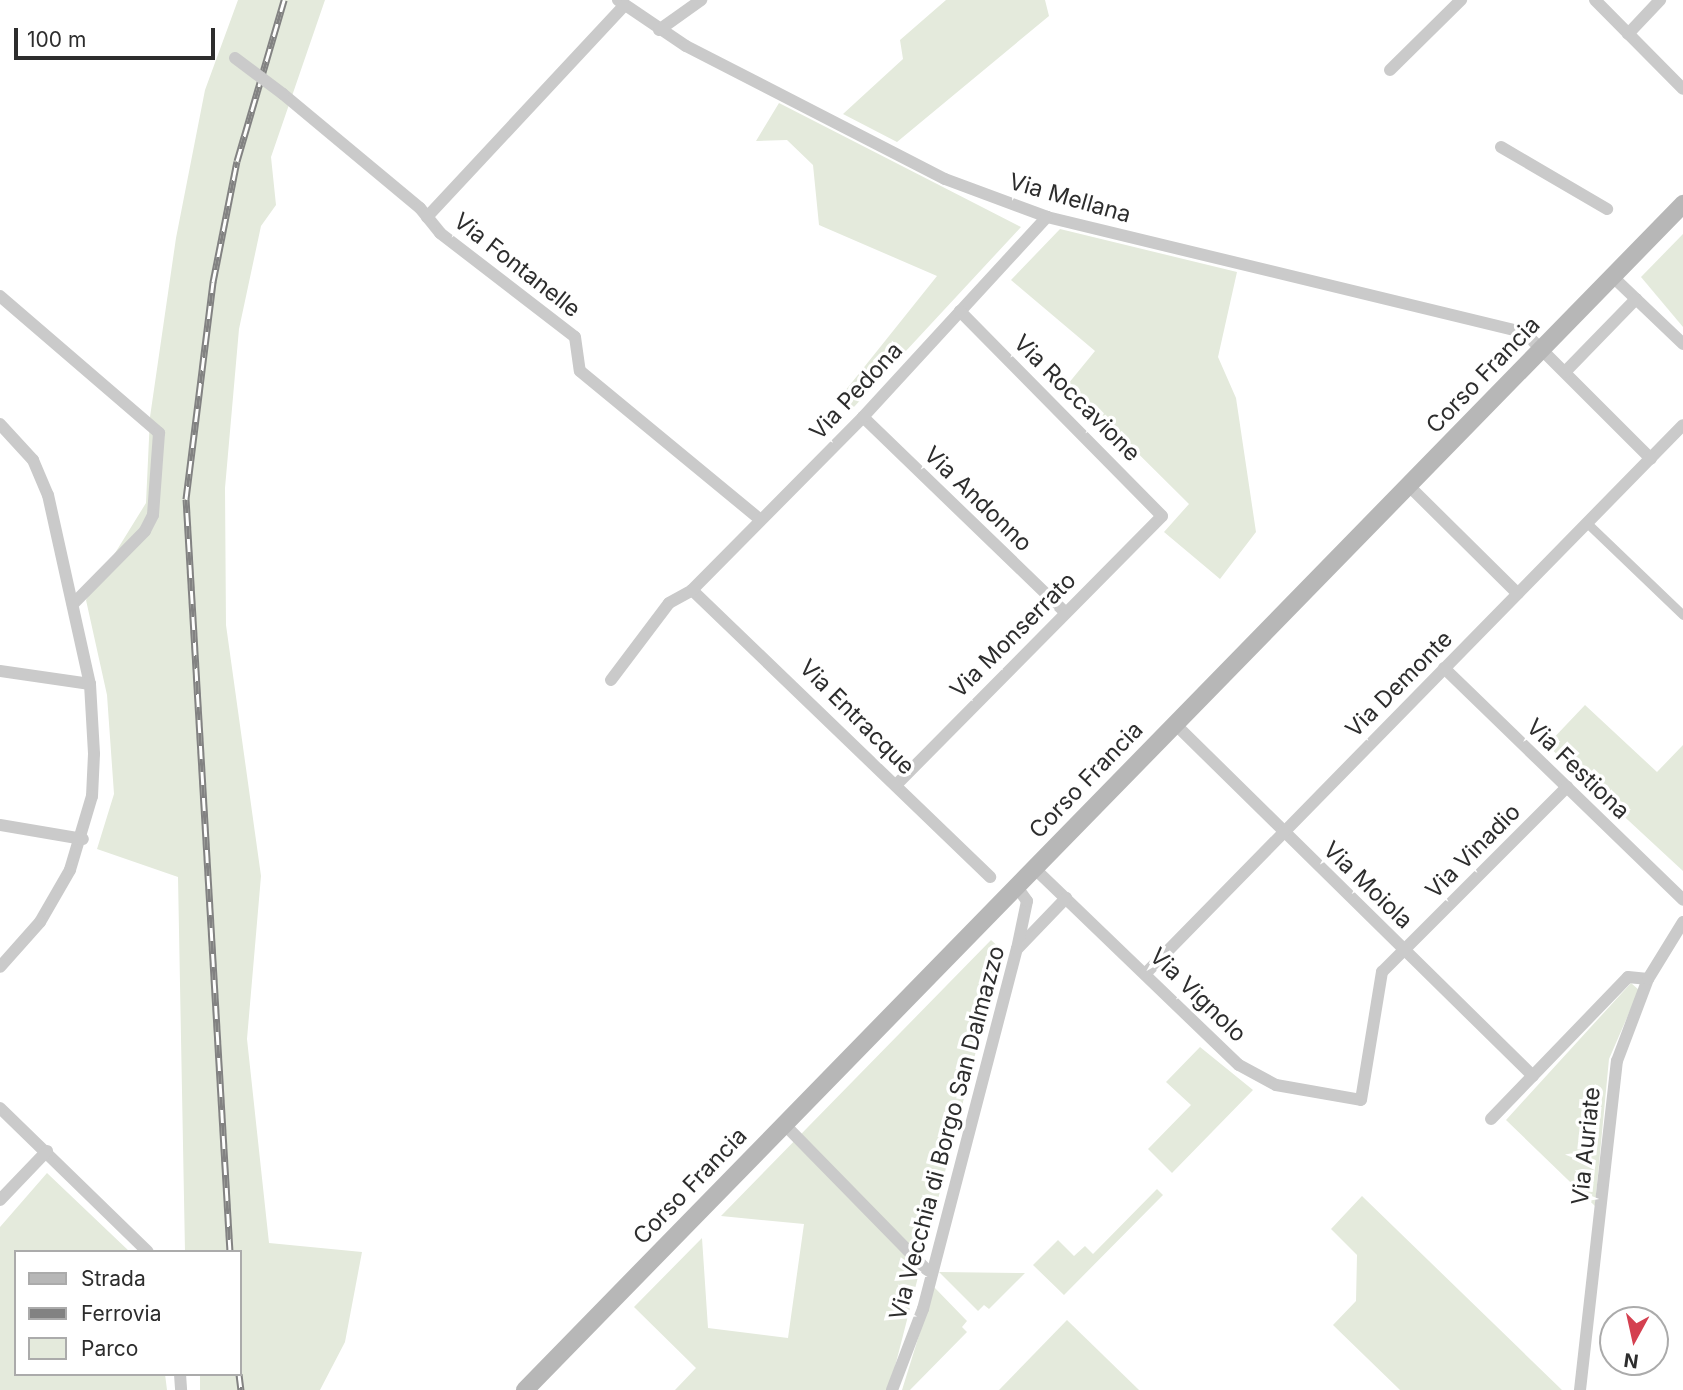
<!DOCTYPE html>
<style>
body{margin:0}
#map{position:relative;width:1683px;height:1390px;overflow:hidden;background:#fff;font-family:Inter,sans-serif}
div>[style]{position:absolute}
.green>*{inset:0;background:#e4eadc}
.pedestrian>*{height:9px;margin:-4.5px;padding:0 4.5px;transform-origin:4.5px;border-radius:4.5px;background:#cacaca}
.minor>*{height:12px;margin:-6px;padding:0 6px;transform-origin:6px;border-radius:6px;background:#cacaca}
.secondary>*{height:18px;margin:-9px;padding:0 9px;transform-origin:9px;border-radius:9px;background:#b7b7b7}
.rail>*{height:7px;margin-top:-3.5px;transform-origin:0;background:repeating-linear-gradient(90deg,#fff 0 13px,#828282 0 26px);box-sizing:border-box;border-block:2px solid #828282}
.minor-bridge>*{height:12px;margin:-6px;padding:0 6px;transform-origin:6px;border-radius:6px;background:#cacaca}
span{translate:-50% -50%;white-space:nowrap;text-align:center;line-height:1.15;-webkit-text-stroke:7px #fff;paint-order:stroke}
.street-label{font-size:23px;color:#2d2d2d}
.legend{position:absolute;left:14px;top:1250px;width:228px;height:126px;box-sizing:border-box;background:#fff;border:2px solid #ababab;margin:0;padding:9px 12px;list-style:none;font-size:21px;color:#2d2d2d}
.legend li{display:flex;align-items:center;gap:14px;height:35px}
.legend b{width:35px;border:2px solid #ababab}
.north{position:absolute;left:1599px;top:1306px;width:70px;height:70px;box-sizing:border-box;background:#fff;border:2px solid #ababab;border-radius:50%;rotate:188deg;font-size:19px;font-weight:700;line-height:28px;text-align:center;color:#2d2d2d}
.north::after{content:'';display:block;margin:auto;width:24px;height:32px;background:#d44050;clip-path:polygon(50% 0,100% 100%,50% 72%,0 100%)}
.scale{position:absolute;left:14px;top:28px;width:201px;height:32px;box-sizing:border-box;border:4px solid #2d2d2d;border-top:0;padding-left:9px;font-size:21px;line-height:24px;white-space:nowrap;color:#2d2d2d;-webkit-text-stroke:5px #fff;paint-order:stroke}
</style>
<div id="map">
<div class="green">
<i style="clip-path:polygon(238px 0,325px 0,271px 157px,276px 205px,261px 226px,239px 329px,225px 488px,226px 625px,261px 876px,247px 1039px,269px 1243px,362px 1252px,345px 1342px,320px 1390px,200px 1390px,200px 1374px,240px 1374px,240px 1252px,185px 1252px,178px 877px,97px 849px,114px 794px,107px 695px,86px 600px,146px 503px,150px 417px,176px 238px,205px 90px)"></i>
<i style="clip-path:polygon(946px 0,1045px 0,1049px 16px,897px 142px,843px 114px,903px 59px,900px 40px)"></i>
<i style="clip-path:polygon(779px 103px,1021px 227px,853px 408px,841px 396px,937px 276px,819px 225px,813px 165px,787px 140px,756px 141px)"></i>
<i style="clip-path:polygon(1060px 229px,1237px 272px,1218px 357px,1236px 398px,1256px 532px,1220px 579px,1164px 532px,1189px 504px,1068px 384px,1095px 351px,1011px 280px)"></i>
<i style="clip-path:polygon(1683px 234px,1683px 327px,1641px 277px)"></i>
<i style="clip-path:polygon(1585px 705px,1657px 772px,1683px 745px,1683px 871px,1547px 745px)"></i>
<i style="clip-path:polygon(991px 940px,1002px 950px,889px 1390px,675px 1390px,696px 1368px,634px 1307px,702px 1238px,708px 1328px,788px 1338px,804px 1224px,721px 1216px)"></i>
<i style="clip-path:polygon(1631px 983px,1639px 990px,1609px 1059px,1595px 1206px,1506px 1120px)"></i>
<i style="clip-path:polygon(1200px 1047px,1253px 1090px,1172px 1173px,1148px 1149px,1191px 1105px,1166px 1082px)"></i>
<i style="clip-path:polygon(47px 1173px,130px 1252px,16px 1252px,16px 1374px,165px 1374px,167px 1390px,0 1390px,0 1227px)"></i>
<i style="clip-path:polygon(1157px 1189px,1163px 1195px,1064px 1295px,1033px 1265px,1058px 1240px,1074px 1256px,1085px 1246px,1093px 1254px)"></i>
<i style="clip-path:polygon(1362px 1196px,1562px 1390px,1400px 1390px,1333px 1325px,1356px 1301px,1357px 1255px,1331px 1229px)"></i>
<i style="clip-path:polygon(939px 1272px,1025px 1273px,989px 1309px,984px 1305px,978px 1311px)"></i>
<i style="clip-path:polygon(934px 1287px,967px 1321px,962px 1327px,967px 1332px,910px 1390px,902px 1390px)"></i>
<i style="clip-path:polygon(1067px 1320px,1139px 1390px,999px 1390px)"></i>
</div>
<div class="pedestrian">
<i style="left:1587px;top:523px;width:133px;rotate:43.8deg"></i>
</div>
<div class="minor">
<i style="left:618px;top:0;width:82px;rotate:34.1deg"></i>
<i style="left:686px;top:46px;width:291px;rotate:27.2deg"></i>
<i style="left:945px;top:179px;width:109px;rotate:20.4deg"></i>
<i style="left:1047px;top:217px;width:492px;rotate:13.6deg"></i>
<i style="left:1525px;top:333px;width:178px;rotate:45deg"></i>
<i style="left:1595px;top:0;width:125px;rotate:45.3deg"></i>
<i style="left:659px;top:30px;width:52px;rotate:-35.5deg"></i>
<i style="left:1628px;top:34px;width:47px;rotate:-46.7deg"></i>
<i style="left:1390px;top:70px;width:100px;rotate:-44.6deg"></i>
<i style="left:283px;top:94px;width:178px;rotate:39.8deg"></i>
<i style="left:420px;top:208px;width:32px;rotate:51deg"></i>
<i style="left:440px;top:233px;width:170px;rotate:37.6deg"></i>
<i style="left:575px;top:337px;width:34px;rotate:82deg"></i>
<i style="left:580px;top:371px;width:234px;rotate:39.5deg"></i>
<i style="left:1501px;top:147px;width:123px;rotate:30.3deg"></i>
<i style="left:427px;top:217px;width:289px;rotate:-47deg"></i>
<i style="left:1613px;top:277px;width:97px;rotate:43.7deg"></i>
<i style="left:0;top:296px;width:210px;rotate:40.7deg"></i>
<i style="left:159px;top:433px;width:82px;rotate:94.2deg"></i>
<i style="left:153px;top:515px;width:18px;rotate:117deg"></i>
<i style="left:145px;top:531px;width:103px;rotate:134.6deg"></i>
<i style="left:1565px;top:372px;width:102px;rotate:-45.8deg"></i>
<i style="left:863px;top:417px;width:281px;rotate:44deg"></i>
<i style="left:0;top:424px;width:49px;rotate:47.5deg"></i>
<i style="left:33px;top:460px;width:38px;rotate:67deg"></i>
<i style="left:48px;top:495px;width:194px;rotate:77.5deg"></i>
<i style="left:90px;top:684px;width:70px;rotate:86.7deg"></i>
<i style="left:94px;top:754px;width:42px;rotate:92.7deg"></i>
<i style="left:92px;top:796px;width:77px;rotate:106.6deg"></i>
<i style="left:70px;top:870px;width:60px;rotate:120deg"></i>
<i style="left:40px;top:922px;width:60px;rotate:131.6deg"></i>
<i style="left:1409px;top:486px;width:153px;rotate:44.7deg"></i>
<i style="left:692px;top:590px;width:414px;rotate:43.9deg"></i>
<i style="left:1444px;top:668px;width:333px;rotate:44.1deg"></i>
<i style="left:0;top:671px;width:91px;rotate:8.2deg"></i>
<i style="left:611px;top:680px;width:96px;rotate:-53deg"></i>
<i style="left:669px;top:603px;width:26px;rotate:-29deg"></i>
<i style="left:692px;top:590px;width:243px;rotate:-45.3deg"></i>
<i style="left:863px;top:417px;width:272px;rotate:-47.4deg"></i>
<i style="left:1175px;top:724px;width:502px;rotate:44.52deg"></i>
<i style="left:896px;top:785px;width:378px;rotate:-45.3deg"></i>
<i style="left:1162px;top:516px;width:288px;rotate:-134.6deg"></i>
<i style="left:0;top:825px;width:84px;rotate:9.6deg"></i>
<i style="left:1034px;top:868px;width:284px;rotate:43.9deg"></i>
<i style="left:1239px;top:1065px;width:42px;rotate:28.4deg"></i>
<i style="left:1276px;top:1085px;width:86px;rotate:10deg"></i>
<i style="left:1361px;top:1100px;width:130px;rotate:-80.7deg"></i>
<i style="left:1382px;top:972px;width:262px;rotate:-45deg"></i>
<i style="left:1017px;top:949px;width:71px;rotate:-46.1deg"></i>
<i style="left:1146px;top:973px;width:767px;rotate:-45.58deg"></i>
<i style="left:0;top:1108px;width:206px;rotate:44.2deg"></i>
<i style="left:1491px;top:1119px;width:197px;rotate:-46deg"></i>
<i style="left:1628px;top:977px;width:20px;rotate:6deg"></i>
<i style="left:784px;top:1124px;width:209px;rotate:45.6deg"></i>
<i style="left:0;top:1200px;width:68px;rotate:-46.2deg"></i>
<i style="left:180px;top:1374px;width:16px;rotate:86deg"></i>
<i style="left:892px;top:1390px;width:87px;rotate:-69.1deg"></i>
<i style="left:923px;top:1309px;width:372px;rotate:-75.4deg"></i>
<i style="left:1017px;top:949px;width:49px;rotate:-78.2deg"></i>
<i style="left:1027px;top:901px;width:19px;rotate:-126deg"></i>
<i style="left:1580px;top:1390px;width:331px;rotate:-83.6deg"></i>
<i style="left:1617px;top:1061px;width:88px;rotate:-69.3deg"></i>
<i style="left:1648px;top:979px;width:67px;rotate:-58.4deg"></i>
</div>
<div class="secondary">
<i style="left:525px;top:1390px;width:1658px;rotate:-45.68deg"></i>
</div>
<div class="rail">
<i style="left:230px;top:1252px;width:754px;rotate:-93.34deg"></i>
<i style="left:186px;top:499px;width:219px;rotate:-82.9deg"></i>
<i style="left:213px;top:282px;width:123px;rotate:-78.8deg"></i>
<i style="left:237px;top:161px;width:168px;rotate:-73.7deg"></i>
<i style="left:239px;top:1374px;width:16px;rotate:83deg"></i>
</div>
<div class="minor-bridge">
<i style="left:235px;top:58px;width:60px;rotate:36.9deg"></i>
</div>
<div class="street-label">
<span style="left:1070px;top:198px;rotate:16deg">Via Mellana</span>
<span style="left:517px;top:265px;rotate:38deg">Via Fontanelle</span>
<span style="left:1483px;top:375px;rotate:-46deg">Corso Francia</span>
<span style="left:856px;top:391px;rotate:-47deg">Via Pedona</span>
<span style="left:1077px;top:398px;rotate:45deg">Via Roccavione</span>
<span style="left:978px;top:499px;rotate:44deg">Via Andonno</span>
<span style="left:1013px;top:635px;rotate:-45deg">Via Monserrato</span>
<span style="left:1399px;top:684px;rotate:-45deg">Via Demonte</span>
<span style="left:857px;top:717px;rotate:45deg">Via Entracque</span>
<span style="left:1578px;top:769px;rotate:44deg">Via Festiona</span>
<span style="left:1086px;top:780px;rotate:-46deg">Corso Francia</span>
<span style="left:1473px;top:851px;rotate:-45deg">Via Vinadio</span>
<span style="left:1368px;top:885px;rotate:44deg">Via Moiola</span>
<span style="left:1198px;top:995px;rotate:44deg">Via Vignolo</span>
<span style="left:947px;top:1133px;rotate:-75deg">Via Vecchia di Borgo San Dalmazzo</span>
<span style="left:1586px;top:1146px;rotate:-84deg">Via Auriate</span>
<span style="left:690px;top:1186px;rotate:-46deg">Corso Francia</span>
</div>
<ul class="legend">
<li><b style="height:9px;background:#b7b7b7"></b>Strada</li>
<li><b style="height:9px;background:#828282"></b>Ferrovia</li>
<li><b style="height:19px;background:#e4eadc"></b>Parco</li>
</ul>
<div class="north">N</div>
<div class="scale">100 m</div>
</div>
